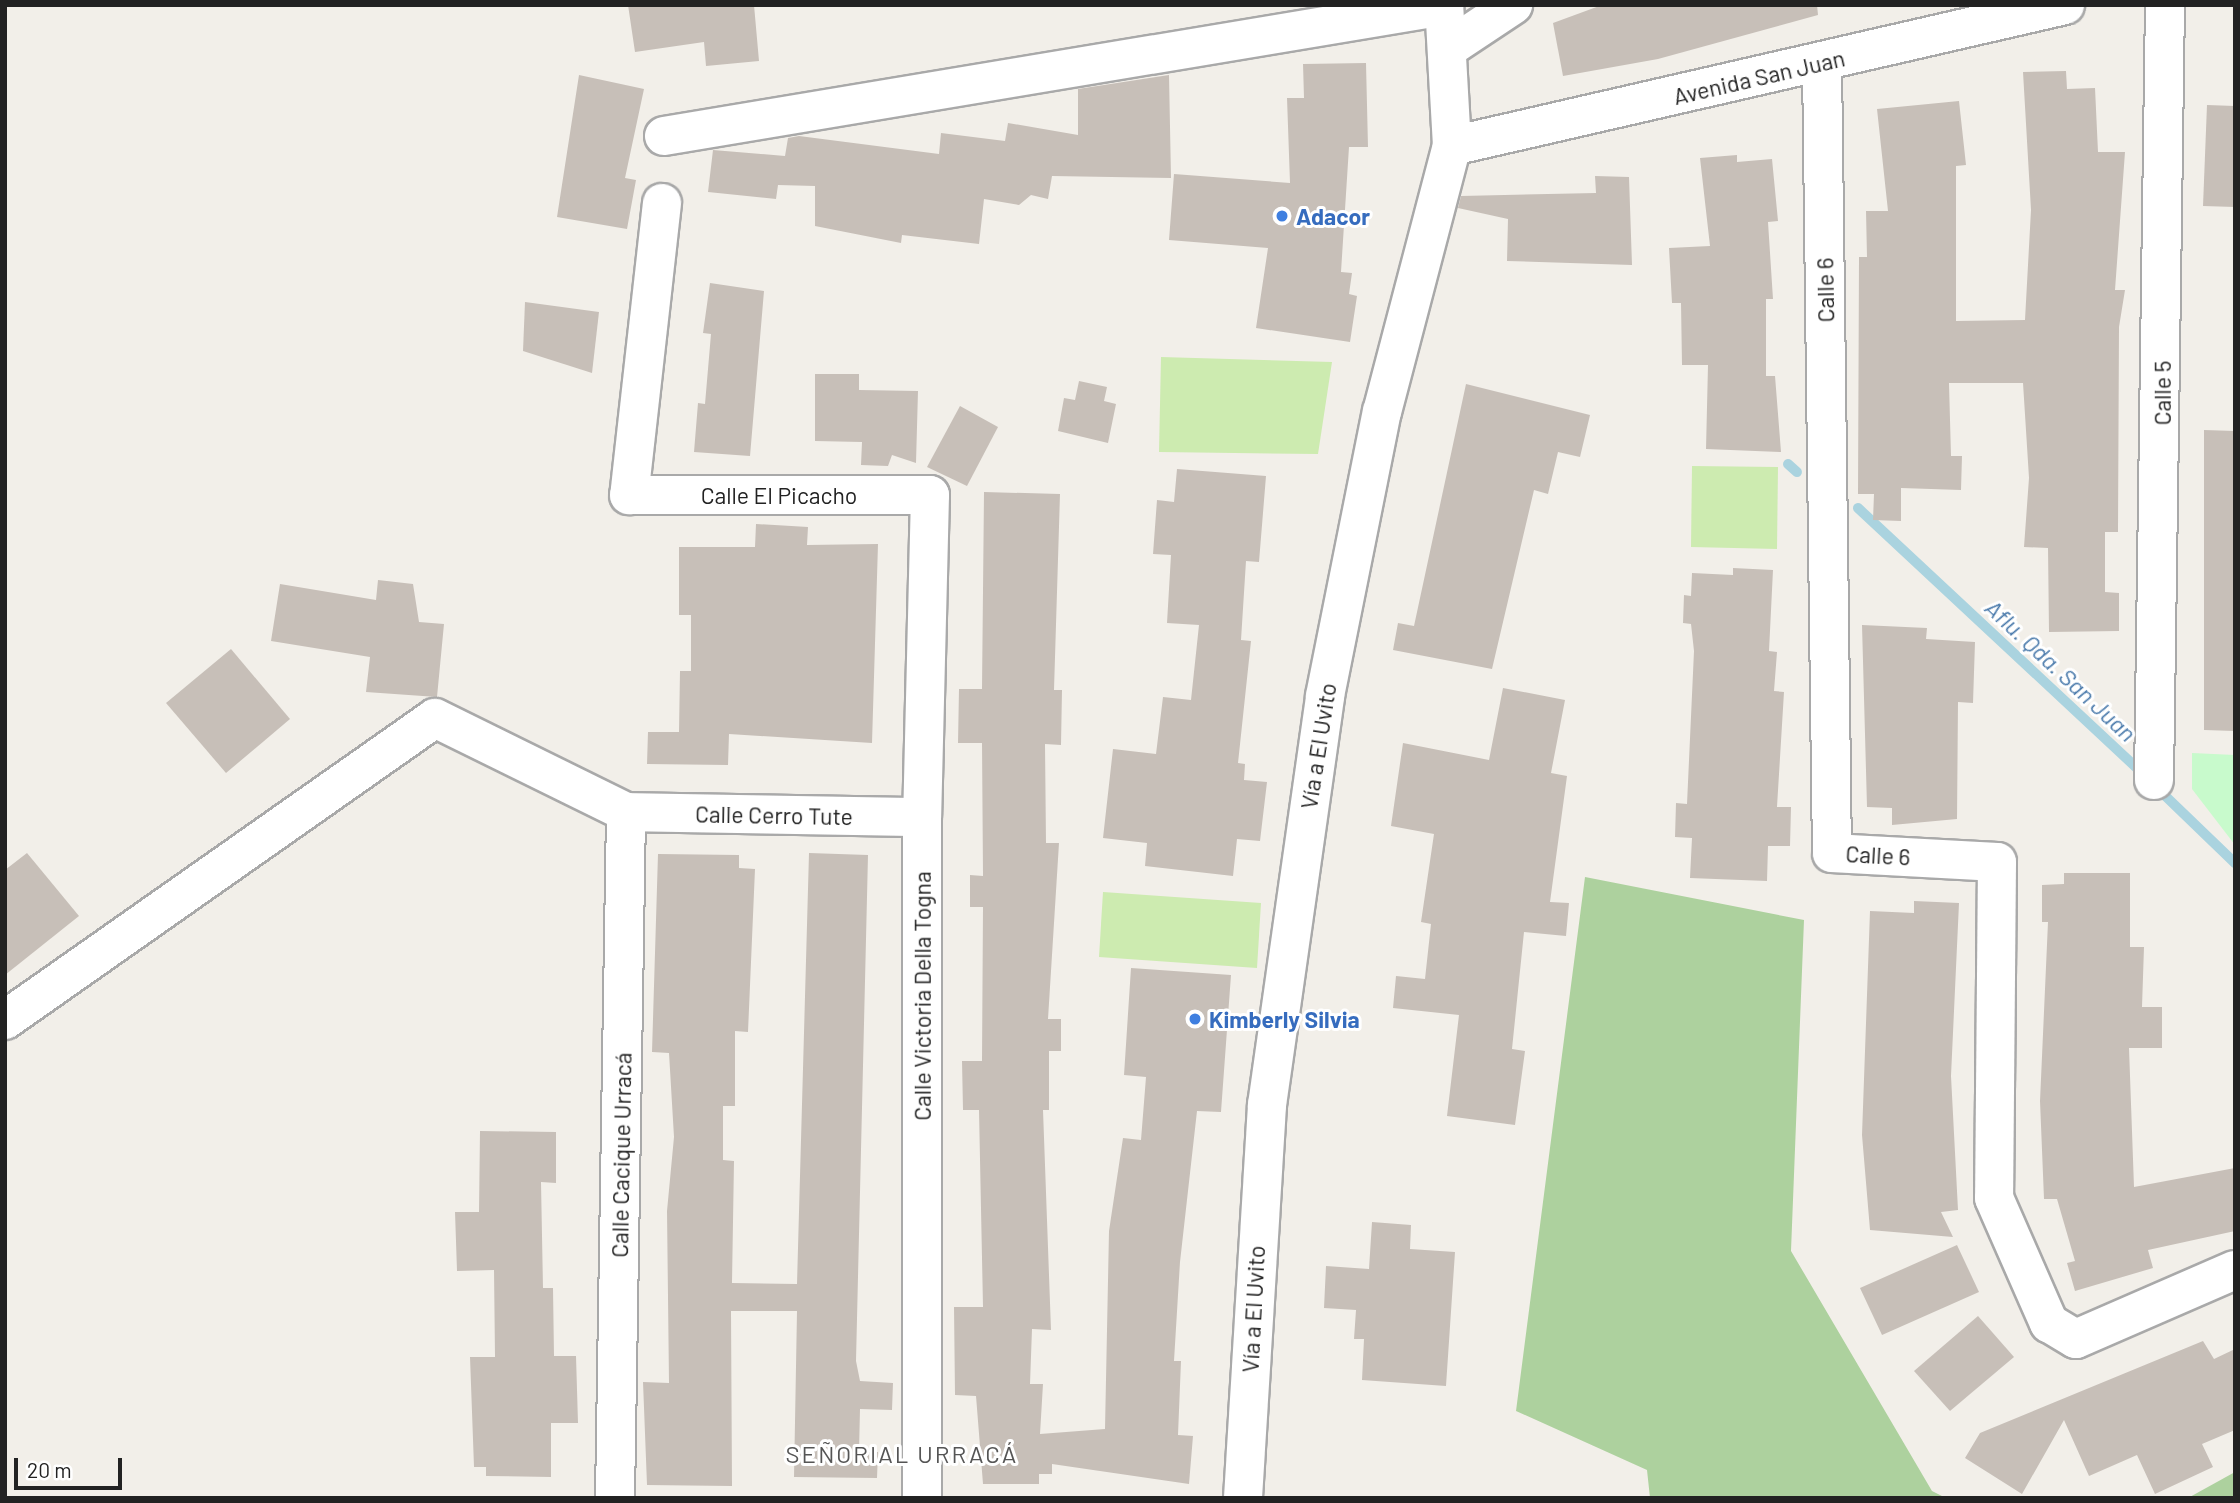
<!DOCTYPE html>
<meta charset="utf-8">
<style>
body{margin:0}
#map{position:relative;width:2240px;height:1503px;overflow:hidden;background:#f2efe9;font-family:Barlow,sans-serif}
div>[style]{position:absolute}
.grass>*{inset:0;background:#cdebb0}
.forest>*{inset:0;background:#add19e}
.park>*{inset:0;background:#c8facc}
.stream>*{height:10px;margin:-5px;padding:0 5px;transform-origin:5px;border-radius:5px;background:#aad3df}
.building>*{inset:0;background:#c7bfb8}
.roads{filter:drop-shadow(2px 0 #a9a9a9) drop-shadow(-2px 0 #a9a9a9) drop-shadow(0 2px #a9a9a9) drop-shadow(0 -2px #a9a9a9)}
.minor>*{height:38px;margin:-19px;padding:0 19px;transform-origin:19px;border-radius:19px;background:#fff}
.dots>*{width:19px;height:19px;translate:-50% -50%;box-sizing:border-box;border:4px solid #fff;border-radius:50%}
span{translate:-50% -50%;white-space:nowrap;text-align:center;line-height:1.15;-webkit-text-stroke:6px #fff;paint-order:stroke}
.street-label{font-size:23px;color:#222}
.shop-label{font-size:23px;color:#366cbe;font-weight:700}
.left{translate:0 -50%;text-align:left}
.water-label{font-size:24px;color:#4a7aab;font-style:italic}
.neighbourhood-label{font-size:24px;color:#555;letter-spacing:2px}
.frame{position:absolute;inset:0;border:7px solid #222;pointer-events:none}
.scale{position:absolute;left:14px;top:1458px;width:108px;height:32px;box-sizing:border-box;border:4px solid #222;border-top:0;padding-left:9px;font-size:21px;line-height:24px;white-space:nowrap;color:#222;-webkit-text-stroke:5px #fff;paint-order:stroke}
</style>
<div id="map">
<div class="grass">
<i style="clip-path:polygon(1161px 357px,1332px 362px,1318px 454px,1159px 452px)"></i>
<i style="clip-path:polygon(1692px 466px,1778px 467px,1777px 549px,1691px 547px)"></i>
<i style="clip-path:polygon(1103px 892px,1261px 903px,1257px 968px,1099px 957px)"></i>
</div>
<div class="forest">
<i style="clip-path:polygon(1585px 877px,1804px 920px,1791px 1251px,1932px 1491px,1946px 1498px,1650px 1498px,1647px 1470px,1516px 1411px)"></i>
<i style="clip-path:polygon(2235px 1472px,2235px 1498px,2188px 1498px)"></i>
</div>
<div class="park">
<i style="clip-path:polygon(2192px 753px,2235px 755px,2235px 845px,2192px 789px)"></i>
</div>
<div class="stream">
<i style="left:1788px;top:464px;width:12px;rotate:42deg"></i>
<i style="left:1858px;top:508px;width:393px;rotate:43deg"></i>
<i style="left:2156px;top:787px;width:110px;rotate:43.9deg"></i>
</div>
<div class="building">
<i style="clip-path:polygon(628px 5px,754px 5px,759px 61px,706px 66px,704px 42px,635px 52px)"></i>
<i style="clip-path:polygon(1602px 5px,1817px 5px,1818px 15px,1658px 59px,1563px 76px,1553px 23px)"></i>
<i style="clip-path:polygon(1366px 63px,1368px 147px,1349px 147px,1341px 272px,1352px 273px,1349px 294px,1357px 296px,1350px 342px,1256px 328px,1268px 248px,1169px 240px,1174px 174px,1290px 183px,1287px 98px,1304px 98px,1303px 64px)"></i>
<i style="clip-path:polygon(2066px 71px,2067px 89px,2095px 88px,2098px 152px,2125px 152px,2115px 290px,2125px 290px,2119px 327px,2118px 532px,2105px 532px,2105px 592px,2119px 593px,2119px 631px,2049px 632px,2048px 548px,2024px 547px,2029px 478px,2023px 383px,1949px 383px,1951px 456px,1962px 456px,1961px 490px,1901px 488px,1901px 521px,1873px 520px,1874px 494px,1858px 494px,1859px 257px,1867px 257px,1866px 211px,1888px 211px,1877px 109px,1959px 101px,1966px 165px,1956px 166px,1956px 321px,2025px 320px,2031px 210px,2023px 72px)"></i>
<i style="clip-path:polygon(579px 75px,644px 89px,625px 178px,636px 180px,627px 229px,557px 217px)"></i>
<i style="clip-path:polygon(1169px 75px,1171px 178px,1052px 176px,1048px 199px,1031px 195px,1019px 205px,984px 199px,979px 244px,902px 235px,901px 243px,815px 226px,815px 186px,778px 185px,776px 199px,708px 192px,713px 150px,785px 156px,788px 138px,799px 136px,939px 154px,941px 133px,1005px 141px,1008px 123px,1078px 135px,1078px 89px)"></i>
<i style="clip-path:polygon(2207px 105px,2235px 106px,2235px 207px,2203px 206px)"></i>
<i style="clip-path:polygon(1737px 155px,1737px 162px,1772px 159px,1778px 221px,1768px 222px,1773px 299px,1766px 299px,1766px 376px,1775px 376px,1781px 452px,1706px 449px,1708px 365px,1682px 365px,1681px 303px,1672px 303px,1669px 248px,1710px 246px,1700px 158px)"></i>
<i style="clip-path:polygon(1595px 176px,1629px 177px,1632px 265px,1507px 261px,1508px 219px,1458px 208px,1461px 196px,1596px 193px)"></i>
<i style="clip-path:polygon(710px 283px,764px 291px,750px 456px,694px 452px,698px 403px,705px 404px,711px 334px,703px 333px)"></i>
<i style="clip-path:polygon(525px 302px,599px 312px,592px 373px,523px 351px)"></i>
<i style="clip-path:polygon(815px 374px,859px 374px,859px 390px,918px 391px,916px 463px,892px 455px,888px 466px,861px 465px,862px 442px,815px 441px)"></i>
<i style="clip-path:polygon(1079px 381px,1107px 387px,1104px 401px,1116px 404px,1108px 443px,1058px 431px,1064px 398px,1075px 400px)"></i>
<i style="clip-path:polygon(1466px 384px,1590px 415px,1580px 457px,1558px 452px,1548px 494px,1534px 490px,1492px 669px,1393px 650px,1398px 623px,1414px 626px)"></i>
<i style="clip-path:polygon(960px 406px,998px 427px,967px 486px,927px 467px)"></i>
<i style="clip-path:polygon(2204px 430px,2235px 431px,2235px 731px,2204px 730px)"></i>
<i style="clip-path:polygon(1177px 469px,1266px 476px,1259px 562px,1246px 561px,1241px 640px,1251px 641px,1238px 763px,1245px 764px,1244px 780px,1267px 782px,1260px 841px,1237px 839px,1233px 876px,1145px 866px,1147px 843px,1103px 838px,1113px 749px,1156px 754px,1163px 697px,1191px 700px,1199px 625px,1167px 623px,1171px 555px,1153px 554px,1157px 500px,1174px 502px)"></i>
<i style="clip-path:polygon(984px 492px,1060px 494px,1054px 690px,1062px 690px,1061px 745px,1045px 744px,1046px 843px,1059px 843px,1048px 1019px,1061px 1019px,1061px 1051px,1049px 1051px,1049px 1110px,1043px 1110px,1051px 1330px,1032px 1329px,1030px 1384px,1043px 1384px,1040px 1434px,1105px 1429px,1109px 1231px,1123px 1138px,1141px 1140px,1146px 1077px,1124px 1075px,1131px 968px,1231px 975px,1221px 1112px,1197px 1111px,1180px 1262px,1174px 1361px,1181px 1361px,1178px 1435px,1193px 1436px,1189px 1484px,1052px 1464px,1052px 1474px,1039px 1474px,1039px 1484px,983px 1484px,976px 1396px,955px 1395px,954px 1307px,983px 1307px,979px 1110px,963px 1110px,962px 1061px,982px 1061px,983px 907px,970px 907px,970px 875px,983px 876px,982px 743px,958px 743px,959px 689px,982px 689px)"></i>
<i style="clip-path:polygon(756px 524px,808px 527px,807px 545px,878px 544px,872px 743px,729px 734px,728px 765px,647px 764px,648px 732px,679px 732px,680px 671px,691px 671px,691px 615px,679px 615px,679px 547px,755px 547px)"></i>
<i style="clip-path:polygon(1733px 568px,1773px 570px,1769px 651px,1777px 652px,1774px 691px,1784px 692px,1777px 807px,1791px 807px,1790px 846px,1768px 846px,1767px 881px,1690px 878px,1692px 838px,1675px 837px,1676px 803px,1687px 804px,1694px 651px,1691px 624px,1683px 623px,1684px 595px,1691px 596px,1692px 573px,1733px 575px)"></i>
<i style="clip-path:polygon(378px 580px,413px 584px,419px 622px,444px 624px,437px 697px,366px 692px,370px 657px,271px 641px,280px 584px,376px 600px)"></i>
<i style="clip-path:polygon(1862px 625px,1927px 628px,1926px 639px,1975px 642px,1973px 703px,1958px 702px,1957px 819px,1892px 825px,1892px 808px,1867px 807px)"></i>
<i style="clip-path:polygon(231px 649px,290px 719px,226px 773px,166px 703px)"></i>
<i style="clip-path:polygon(1503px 688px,1565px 700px,1551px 773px,1567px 776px,1550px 902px,1569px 903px,1566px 936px,1524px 932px,1512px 1049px,1525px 1051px,1515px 1125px,1447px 1116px,1459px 1015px,1393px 1008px,1396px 976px,1425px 979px,1431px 924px,1421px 922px,1434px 834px,1391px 826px,1403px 743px,1489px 760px)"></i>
<i style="clip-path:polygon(27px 853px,79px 916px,5px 975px,5px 870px)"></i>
<i style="clip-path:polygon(809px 853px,868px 855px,856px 1361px,860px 1381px,893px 1383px,892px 1410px,860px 1409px,859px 1452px,878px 1452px,877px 1478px,794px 1477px,797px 1311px,731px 1311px,732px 1486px,647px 1485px,643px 1382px,669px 1383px,667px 1211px,674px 1137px,669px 1053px,652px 1052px,658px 854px,739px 855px,739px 868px,755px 869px,748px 1032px,735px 1031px,735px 1106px,723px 1106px,723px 1160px,734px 1161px,732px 1283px,797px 1284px)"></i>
<i style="clip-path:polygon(2064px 873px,2130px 873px,2130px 947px,2144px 947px,2142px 1007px,2162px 1007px,2162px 1048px,2129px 1048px,2134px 1187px,2235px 1168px,2235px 1231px,2148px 1250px,2153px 1268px,2075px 1291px,2067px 1263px,2075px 1261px,2057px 1199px,2044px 1199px,2040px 1101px,2048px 922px,2042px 922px,2042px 885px,2064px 884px)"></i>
<i style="clip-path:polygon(1914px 901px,1959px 903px,1951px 1076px,1958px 1210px,1941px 1212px,1953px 1237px,1870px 1230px,1862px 1135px,1870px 911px,1914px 913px)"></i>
<i style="clip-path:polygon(480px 1131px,556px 1132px,556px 1183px,541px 1182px,543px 1288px,553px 1288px,554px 1356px,576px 1356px,578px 1423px,551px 1423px,551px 1477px,486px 1476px,486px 1467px,474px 1467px,470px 1357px,495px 1357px,494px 1270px,457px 1271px,455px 1212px,479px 1212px)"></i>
<i style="clip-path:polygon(1372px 1222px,1411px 1225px,1410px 1249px,1455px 1252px,1446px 1386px,1362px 1380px,1364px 1339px,1354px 1339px,1356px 1310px,1324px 1308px,1326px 1266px,1369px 1269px)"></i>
<i style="clip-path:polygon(1957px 1245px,1979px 1292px,1882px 1335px,1860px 1288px)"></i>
<i style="clip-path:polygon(1978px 1316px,2014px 1357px,1950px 1411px,1914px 1371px)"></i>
<i style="clip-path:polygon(2203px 1341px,2214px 1359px,2235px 1349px,2235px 1430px,2202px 1444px,2213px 1467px,2155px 1494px,2137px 1455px,2089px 1476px,2064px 1420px,2022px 1494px,1965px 1458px,1980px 1433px)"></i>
</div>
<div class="roads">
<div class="minor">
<i style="left:1450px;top:47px;width:76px;rotate:-33.7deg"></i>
<i style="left:1822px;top:62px;width:791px;rotate:89.28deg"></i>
<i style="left:1832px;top:853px;width:165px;rotate:3.1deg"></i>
<i style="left:1997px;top:862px;width:336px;rotate:90.5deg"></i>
<i style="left:1994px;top:1198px;width:137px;rotate:66.3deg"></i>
<i style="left:2049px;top:1323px;width:31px;rotate:31deg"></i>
<i style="left:2076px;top:1339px;width:173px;rotate:-23.5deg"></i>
<i style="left:664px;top:136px;width:791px;rotate:-9.46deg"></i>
<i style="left:1452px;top:146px;width:629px;rotate:-12.95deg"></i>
<i style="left:662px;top:203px;width:294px;rotate:96.4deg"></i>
<i style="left:629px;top:495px;width:301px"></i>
<i style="left:930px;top:495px;width:322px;rotate:91.4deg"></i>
<i style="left:922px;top:817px;width:681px;rotate:90deg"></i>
<i style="left:2154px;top:780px;width:775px;rotate:-89.19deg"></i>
<i style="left:5px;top:1020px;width:525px;rotate:-35.08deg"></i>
<i style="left:435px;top:718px;width:213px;rotate:26.2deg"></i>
<i style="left:626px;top:812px;width:296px;rotate:1deg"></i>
<i style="left:615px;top:1498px;width:686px;rotate:-89.08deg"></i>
<i style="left:1243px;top:1498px;width:394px;rotate:-86.5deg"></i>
<i style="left:1267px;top:1105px;width:413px;rotate:-81.9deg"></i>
<i style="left:1325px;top:696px;width:290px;rotate:-78.7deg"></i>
<i style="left:1382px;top:412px;width:275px;rotate:-75.3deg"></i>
<i style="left:1452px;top:146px;width:141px;rotate:-93.2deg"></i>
</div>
</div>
<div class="dots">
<i style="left:1282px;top:216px;background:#3f7fe0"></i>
<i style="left:1195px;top:1019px;background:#3f7fe0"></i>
</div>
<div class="street-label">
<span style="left:1759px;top:77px;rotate:-13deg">Avenida San Juan</span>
<span style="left:1825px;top:290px;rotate:-91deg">Calle 6</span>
<span style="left:2162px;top:393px;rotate:-90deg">Calle 5</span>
<span style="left:779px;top:495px">Calle El Picacho</span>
<span style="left:1318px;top:746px;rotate:-81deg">Vía a El Uvito</span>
<span style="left:774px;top:815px;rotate:1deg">Calle Cerro Tute</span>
<span style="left:1878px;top:855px;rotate:3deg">Calle 6</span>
<span style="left:922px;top:996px;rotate:-90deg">Calle Victoria Della Togna</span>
<span style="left:621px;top:1155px;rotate:-89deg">Calle Cacique Urracá</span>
<span style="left:1253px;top:1309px;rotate:-87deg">Vía a El Uvito</span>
</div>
<div class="shop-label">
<span class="left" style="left:1296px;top:216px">Adacor</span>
<span class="left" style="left:1209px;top:1019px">Kimberly Silvia</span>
</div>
<div class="water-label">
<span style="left:2061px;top:670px;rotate:43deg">Aflu. Qda. San Juan</span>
</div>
<div class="neighbourhood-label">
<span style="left:902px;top:1454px">SEÑORIAL URRACÁ</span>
</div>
<div class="frame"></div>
<div class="scale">20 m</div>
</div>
